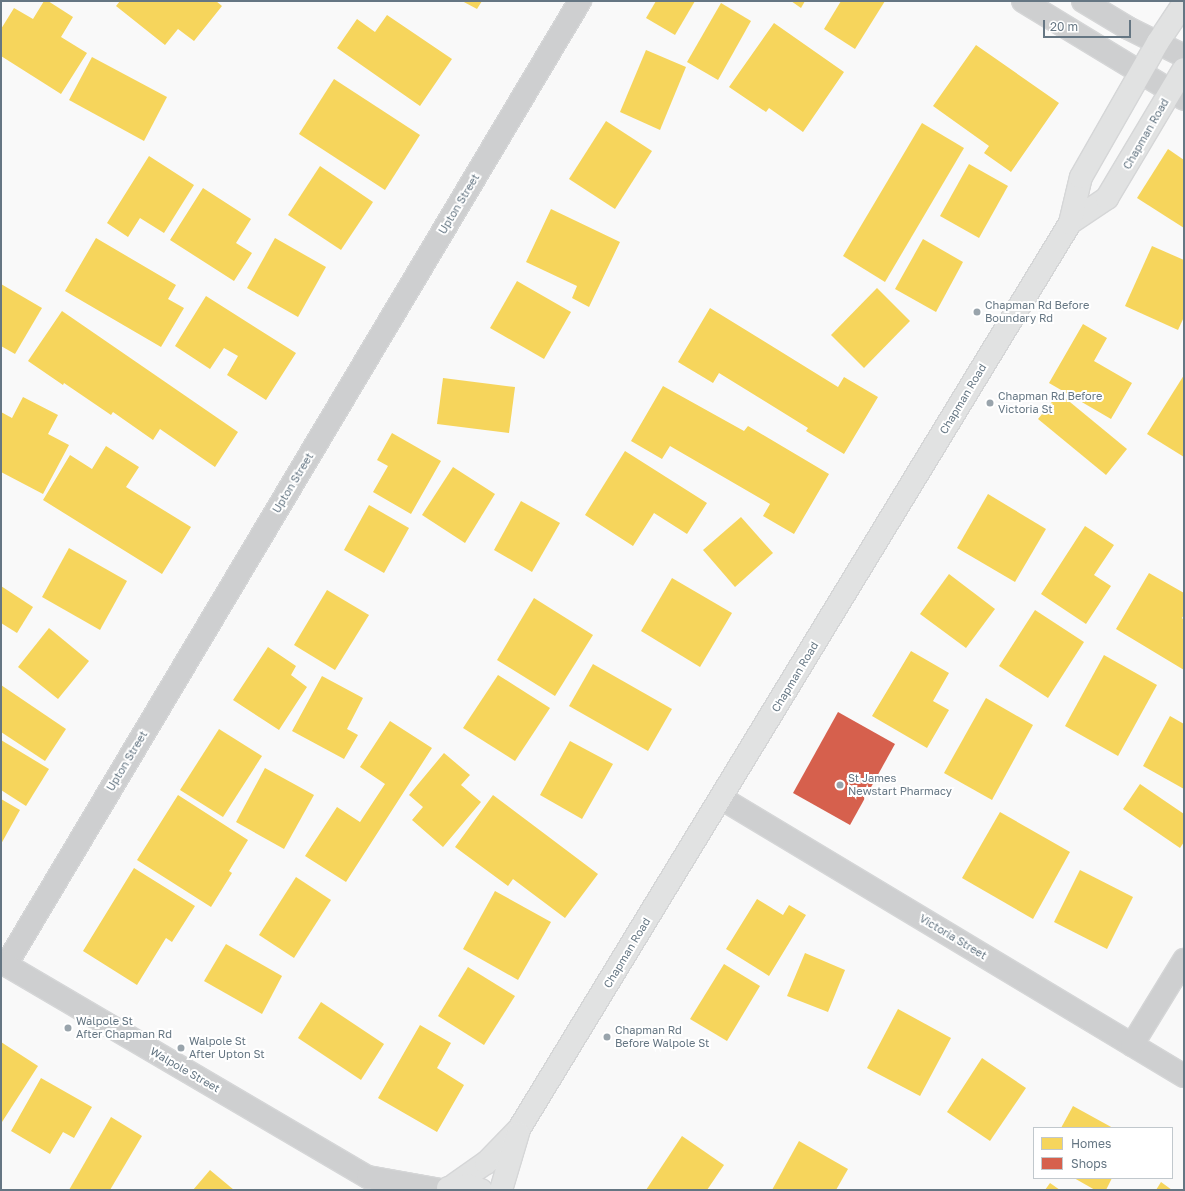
<!DOCTYPE html>
<style>
body{margin:0}
#map{position:relative;width:1185px;height:1191px;overflow:hidden;background:#f9f9f9;font-family:"Golos Text",sans-serif}
div>[style]{position:absolute}
.homes>*{inset:0;background:#f6d55c}
.shops>*{inset:0;background:#d6604d}
.roads{filter:drop-shadow(1px 0 #d5d6d7) drop-shadow(-1px 0 #d5d6d7) drop-shadow(0 1px #d5d6d7) drop-shadow(0 -1px #d5d6d7)}
.minor>*{height:22px;margin:-11px;padding:0 11px;transform-origin:11px;border-radius:11px;background:#cecfd0}
.tertiary>*{height:22px;margin:-11px;padding:0 11px;transform-origin:11px;border-radius:11px;background:#cecfd0}
.secondary>*{height:22px;margin:-11px;padding:0 11px;transform-origin:11px;border-radius:11px;background:#e1e2e2}
.dots>*{width:11px;height:11px;translate:-50% -50%;box-sizing:border-box;border:2px solid #fff;border-radius:50%}
span{translate:-50% -50%;white-space:nowrap;text-align:center;line-height:1.15;-webkit-text-stroke:4px #fff;paint-order:stroke}
.street-label{font-size:11px;color:#657683}
.poi-label{font-size:11px;color:#657683}
.left{translate:0 -50%;text-align:left}
.frame{position:absolute;inset:0;border:2px solid #657683;pointer-events:none}
.legend{position:absolute;left:1033px;top:1127px;width:140px;height:52px;box-sizing:border-box;background:#fff;border:1px solid #c1c8cd;margin:0;padding:5px 7px;list-style:none;font-size:12px;color:#657683}
.legend li{display:flex;align-items:center;gap:8px;height:20px}
.legend b{width:20px;border:1px solid #c1c8cd}
.scale{position:absolute;left:1043px;top:20px;width:88px;height:18px;box-sizing:border-box;border:2px solid #657683;border-top:0;padding-left:5px;font-size:12px;line-height:14px;white-space:nowrap;color:#657683;-webkit-text-stroke:3px #fff;paint-order:stroke}
</style>
<div id="map">
<div class="homes">
<i style="clip-path:polygon(44px 1px,48px 1px,73px 17px,61px 37px,87px 53px,61px 94px,1px 56px,1px 29px,14px 8px,33px 19px)"></i>
<i style="clip-path:polygon(120px 1px,216px 1px,222px 6px,194px 41px,178px 29px,165px 45px,116px 6px)"></i>
<i style="clip-path:polygon(462px 1px,482px 1px,477px 9px)"></i>
<i style="clip-path:polygon(656px 1px,695px 1px,675px 35px,646px 18px)"></i>
<i style="clip-path:polygon(791px 1px,805px 1px,801px 8px)"></i>
<i style="clip-path:polygon(841px 1px,885px 1px,855px 49px,824px 29px)"></i>
<i style="clip-path:polygon(721px 3px,751px 21px,718px 80px,687px 62px)"></i>
<i style="clip-path:polygon(387px 15px,452px 59px,420px 106px,337px 48px,357px 19px,375px 32px)"></i>
<i style="clip-path:polygon(774px 23px,844px 72px,803px 132px,769px 108px,766px 112px,729px 87px)"></i>
<i style="clip-path:polygon(976px 45px,1059px 103px,1011px 172px,984px 153px,989px 146px,933px 106px)"></i>
<i style="clip-path:polygon(646px 50px,686px 67px,660px 130px,620px 112px)"></i>
<i style="clip-path:polygon(92px 57px,167px 97px,144px 141px,69px 100px)"></i>
<i style="clip-path:polygon(334px 79px,420px 135px,385px 190px,299px 134px)"></i>
<i style="clip-path:polygon(606px 121px,652px 151px,615px 209px,569px 179px)"></i>
<i style="clip-path:polygon(922px 123px,964px 148px,885px 282px,843px 256px)"></i>
<i style="clip-path:polygon(1168px 149px,1184px 160px,1184px 228px,1137px 198px)"></i>
<i style="clip-path:polygon(149px 156px,194px 185px,164px 233px,140px 218px,128px 237px,107px 223px)"></i>
<i style="clip-path:polygon(969px 164px,1008px 186px,979px 238px,940px 216px)"></i>
<i style="clip-path:polygon(320px 166px,373px 202px,341px 250px,288px 215px)"></i>
<i style="clip-path:polygon(203px 188px,251px 219px,236px 243px,252px 253px,234px 281px,170px 240px)"></i>
<i style="clip-path:polygon(551px 209px,620px 242px,589px 307px,572px 298px,577px 286px,526px 262px)"></i>
<i style="clip-path:polygon(96px 238px,176px 285px,168px 299px,184px 308px,161px 347px,65px 291px)"></i>
<i style="clip-path:polygon(275px 238px,326px 267px,298px 317px,247px 288px)"></i>
<i style="clip-path:polygon(923px 239px,963px 262px,936px 312px,895px 289px)"></i>
<i style="clip-path:polygon(1152px 246px,1184px 260px,1184px 317px,1178px 330px,1125px 306px)"></i>
<i style="clip-path:polygon(517px 281px,571px 312px,544px 359px,490px 328px)"></i>
<i style="clip-path:polygon(1px 284px,42px 308px,15px 354px,1px 346px)"></i>
<i style="clip-path:polygon(877px 288px,910px 321px,864px 368px,831px 335px)"></i>
<i style="clip-path:polygon(206px 296px,296px 353px,266px 400px,227px 375px,238px 356px,224px 348px,210px 369px,175px 346px)"></i>
<i style="clip-path:polygon(710px 308px,838px 387px,844px 377px,878px 397px,844px 454px,806px 431px,808px 428px,719px 373px,713px 383px,678px 362px)"></i>
<i style="clip-path:polygon(62px 311px,238px 432px,215px 467px,160px 429px,153px 440px,113px 412px,111px 415px,64px 383px,63px 385px,28px 361px)"></i>
<i style="clip-path:polygon(1083px 324px,1107px 338px,1094px 361px,1132px 383px,1111px 419px,1049px 383px)"></i>
<i style="clip-path:polygon(1184px 375px,1184px 457px,1147px 434px)"></i>
<i style="clip-path:polygon(443px 378px,515px 387px,509px 433px,437px 424px)"></i>
<i style="clip-path:polygon(663px 386px,744px 431px,748px 426px,829px 474px,794px 534px,763px 516px,770px 504px,670px 446px,662px 459px,631px 441px)"></i>
<i style="clip-path:polygon(1059px 393px,1127px 449px,1106px 475px,1038px 419px)"></i>
<i style="clip-path:polygon(23px 397px,58px 415px,48px 434px,69px 445px,43px 494px,1px 472px,1px 412px,12px 418px)"></i>
<i style="clip-path:polygon(392px 433px,441px 461px,411px 514px,373px 492px,388px 466px,377px 460px)"></i>
<i style="clip-path:polygon(106px 446px,139px 467px,126px 487px,191px 527px,162px 574px,43px 500px,70px 455px,92px 469px)"></i>
<i style="clip-path:polygon(625px 451px,707px 503px,687px 534px,654px 513px,633px 546px,585px 515px)"></i>
<i style="clip-path:polygon(453px 467px,495px 494px,465px 543px,422px 515px)"></i>
<i style="clip-path:polygon(988px 494px,1046px 529px,1015px 582px,957px 548px)"></i>
<i style="clip-path:polygon(521px 501px,560px 523px,532px 572px,494px 550px)"></i>
<i style="clip-path:polygon(369px 505px,409px 528px,384px 573px,344px 550px)"></i>
<i style="clip-path:polygon(741px 517px,773px 553px,735px 587px,703px 550px)"></i>
<i style="clip-path:polygon(1085px 526px,1114px 545px,1094px 575px,1111px 586px,1086px 624px,1041px 594px)"></i>
<i style="clip-path:polygon(69px 548px,127px 581px,100px 630px,42px 597px)"></i>
<i style="clip-path:polygon(1149px 573px,1184px 593px,1184px 615px,1182px 618px,1184px 620px,1184px 670px,1116px 629px)"></i>
<i style="clip-path:polygon(949px 574px,995px 609px,966px 648px,920px 614px)"></i>
<i style="clip-path:polygon(672px 578px,732px 613px,700px 667px,641px 631px)"></i>
<i style="clip-path:polygon(1px 586px,33px 607px,17px 633px,1px 623px)"></i>
<i style="clip-path:polygon(327px 590px,369px 615px,335px 670px,294px 645px)"></i>
<i style="clip-path:polygon(534px 598px,593px 635px,555px 696px,497px 660px)"></i>
<i style="clip-path:polygon(1035px 610px,1084px 642px,1048px 698px,999px 666px)"></i>
<i style="clip-path:polygon(49px 628px,89px 661px,58px 699px,18px 667px)"></i>
<i style="clip-path:polygon(268px 647px,296px 666px,291px 675px,307px 687px,279px 730px,233px 700px)"></i>
<i style="clip-path:polygon(911px 651px,949px 673px,933px 701px,949px 710px,927px 748px,872px 716px)"></i>
<i style="clip-path:polygon(1104px 655px,1157px 685px,1118px 756px,1065px 726px)"></i>
<i style="clip-path:polygon(593px 664px,672px 709px,648px 751px,569px 706px)"></i>
<i style="clip-path:polygon(498px 675px,550px 708px,515px 761px,463px 728px)"></i>
<i style="clip-path:polygon(322px 676px,363px 698px,347px 729px,358px 735px,344px 759px,292px 731px)"></i>
<i style="clip-path:polygon(1px 685px,66px 729px,45px 761px,1px 732px)"></i>
<i style="clip-path:polygon(986px 698px,1033px 725px,992px 800px,944px 773px)"></i>
<i style="clip-path:polygon(1170px 716px,1184px 724px,1184px 789px,1143px 766px)"></i>
<i style="clip-path:polygon(390px 721px,432px 748px,346px 882px,305px 856px,337px 807px,360px 822px,385px 784px,360px 767px)"></i>
<i style="clip-path:polygon(219px 729px,262px 756px,223px 817px,180px 790px)"></i>
<i style="clip-path:polygon(1px 740px,49px 769px,26px 806px,1px 790px)"></i>
<i style="clip-path:polygon(570px 741px,613px 764px,582px 819px,540px 795px)"></i>
<i style="clip-path:polygon(444px 753px,470px 775px,461px 785px,481px 802px,443px 847px,412px 820px,423px 807px,409px 795px)"></i>
<i style="clip-path:polygon(265px 768px,314px 795px,284px 849px,236px 822px)"></i>
<i style="clip-path:polygon(1140px 784px,1184px 814px,1184px 842px,1180px 848px,1123px 809px)"></i>
<i style="clip-path:polygon(178px 795px,248px 840px,229px 871px,232px 873px,211px 907px,137px 860px)"></i>
<i style="clip-path:polygon(493px 795px,598px 874px,565px 918px,513px 879px,508px 886px,455px 847px)"></i>
<i style="clip-path:polygon(1px 799px,20px 810px,1px 844px)"></i>
<i style="clip-path:polygon(1000px 812px,1070px 852px,1033px 919px,962px 878px)"></i>
<i style="clip-path:polygon(134px 868px,195px 906px,172px 942px,166px 938px,137px 985px,83px 951px)"></i>
<i style="clip-path:polygon(1080px 870px,1133px 897px,1107px 949px,1054px 922px)"></i>
<i style="clip-path:polygon(296px 877px,331px 900px,294px 958px,259px 935px)"></i>
<i style="clip-path:polygon(495px 891px,551px 922px,518px 980px,463px 949px)"></i>
<i style="clip-path:polygon(757px 899px,783px 915px,789px 905px,806px 915px,769px 976px,726px 949px)"></i>
<i style="clip-path:polygon(226px 944px,282px 976px,262px 1014px,204px 981px)"></i>
<i style="clip-path:polygon(805px 953px,845px 970px,828px 1012px,787px 996px)"></i>
<i style="clip-path:polygon(724px 964px,760px 986px,727px 1041px,690px 1019px)"></i>
<i style="clip-path:polygon(468px 967px,515px 996px,484px 1045px,438px 1016px)"></i>
<i style="clip-path:polygon(321px 1002px,384px 1044px,361px 1080px,298px 1038px)"></i>
<i style="clip-path:polygon(898px 1009px,951px 1038px,920px 1096px,867px 1068px)"></i>
<i style="clip-path:polygon(420px 1025px,451px 1043px,437px 1068px,464px 1085px,437px 1132px,378px 1098px)"></i>
<i style="clip-path:polygon(1px 1042px,38px 1066px,2px 1122px,1px 1121px)"></i>
<i style="clip-path:polygon(982px 1058px,1026px 1088px,990px 1141px,947px 1112px)"></i>
<i style="clip-path:polygon(41px 1078px,92px 1107px,74px 1138px,63px 1132px,50px 1154px,11px 1131px)"></i>
<i style="clip-path:polygon(1073px 1106px,1113px 1128px,1061px 1128px)"></i>
<i style="clip-path:polygon(111px 1117px,142px 1136px,110px 1190px,69px 1190px)"></i>
<i style="clip-path:polygon(682px 1136px,724px 1165px,707px 1190px,646px 1190px)"></i>
<i style="clip-path:polygon(799px 1141px,848px 1169px,836px 1190px,772px 1190px)"></i>
<i style="clip-path:polygon(210px 1170px,234px 1190px,193px 1190px)"></i>
<i style="clip-path:polygon(1074px 1178px,1112px 1178px,1106px 1190px,1095px 1190px)"></i>
<i style="clip-path:polygon(1161px 1182px,1172px 1190px,1156px 1190px)"></i>
<i style="clip-path:polygon(1050px 1183px,1060px 1190px,1045px 1190px)"></i>
</div>
<div class="shops">
<i style="clip-path:polygon(838px 712px,895px 744px,850px 825px,793px 793px)"></i>
</div>
<div class="roads">
<div class="minor">
<i style="left:721px;top:798px;width:540px;rotate:30.98deg"></i>
<i style="left:6px;top:965px;width:1122px;rotate:-59.23deg"></i>
<i style="left:1132px;top:1045px;width:100px;rotate:-58.5deg"></i>
</div>
<div class="tertiary">
<i style="left:1023px;top:1px;width:188px;rotate:31.3deg"></i>
<i style="left:1083px;top:1px;width:52px;rotate:31deg"></i>
<i style="left:1128px;top:28px;width:63px;rotate:26.6deg"></i>
<i style="left:1px;top:962px;width:425px;rotate:30.4deg"></i>
<i style="left:368px;top:1177px;width:74px;rotate:10.1deg"></i>
</div>
<div class="secondary">
<i style="left:1070px;top:223px;width:45px;rotate:-34deg"></i>
<i style="left:1107px;top:198px;width:150px;rotate:-59.2deg"></i>
<i style="left:454px;top:1185px;width:39px;rotate:-35deg"></i>
<i style="left:486px;top:1163px;width:47px;rotate:-45.9deg"></i>
<i style="left:519px;top:1129px;width:1060px;rotate:-58.69deg"></i>
<i style="left:1070px;top:223px;width:47px;rotate:-76.6deg"></i>
<i style="left:1081px;top:177px;width:155px;rotate:-60.3deg"></i>
<i style="left:1158px;top:42px;width:47px;rotate:-56.3deg"></i>
<i style="left:448px;top:1188px;width:19px;rotate:-9deg"></i>
<i style="left:467px;top:1185px;width:15px;rotate:20deg"></i>
<i style="left:501px;top:1190px;width:59px;rotate:-73.4deg"></i>
</div>
</div>
<div class="dots">
<i style="left:977px;top:312px;background:#99a4ac"></i>
<i style="left:990px;top:403px;background:#99a4ac"></i>
<i style="left:840px;top:785px;background:#99a4ac"></i>
<i style="left:68px;top:1028px;background:#99a4ac"></i>
<i style="left:607px;top:1037px;background:#99a4ac"></i>
<i style="left:181px;top:1048px;background:#99a4ac"></i>
</div>
<div class="street-label">
<span style="left:1146px;top:134px;rotate:-60deg">Chapman Road</span>
<span style="left:459px;top:204px;rotate:-59deg">Upton Street</span>
<span style="left:963px;top:399px;rotate:-59deg">Chapman Road</span>
<span style="left:293px;top:483px;rotate:-59deg">Upton Street</span>
<span style="left:795px;top:677px;rotate:-59deg">Chapman Road</span>
<span style="left:127px;top:761px;rotate:-59deg">Upton Street</span>
<span style="left:953px;top:937px;rotate:31deg">Victoria Street</span>
<span style="left:627px;top:953px;rotate:-59deg">Chapman Road</span>
<span style="left:185px;top:1070px;rotate:30deg">Walpole Street</span>
</div>
<div class="poi-label">
<span class="left" style="left:985px;top:312px">Chapman Rd Before<br>Boundary Rd</span>
<span class="left" style="left:998px;top:403px">Chapman Rd Before<br>Victoria St</span>
<span class="left" style="left:848px;top:785px">St James<br>Newstart Pharmacy</span>
<span class="left" style="left:76px;top:1028px">Walpole St<br>After Chapman Rd</span>
<span class="left" style="left:615px;top:1037px">Chapman Rd<br>Before Walpole St</span>
<span class="left" style="left:189px;top:1048px">Walpole St<br>After Upton St</span>
</div>
<div class="frame"></div>
<ul class="legend">
<li><b style="height:11px;background:#f6d55c"></b>Homes</li>
<li><b style="height:11px;background:#d6604d"></b>Shops</li>
</ul>
<div class="scale">20 m</div>
</div>
